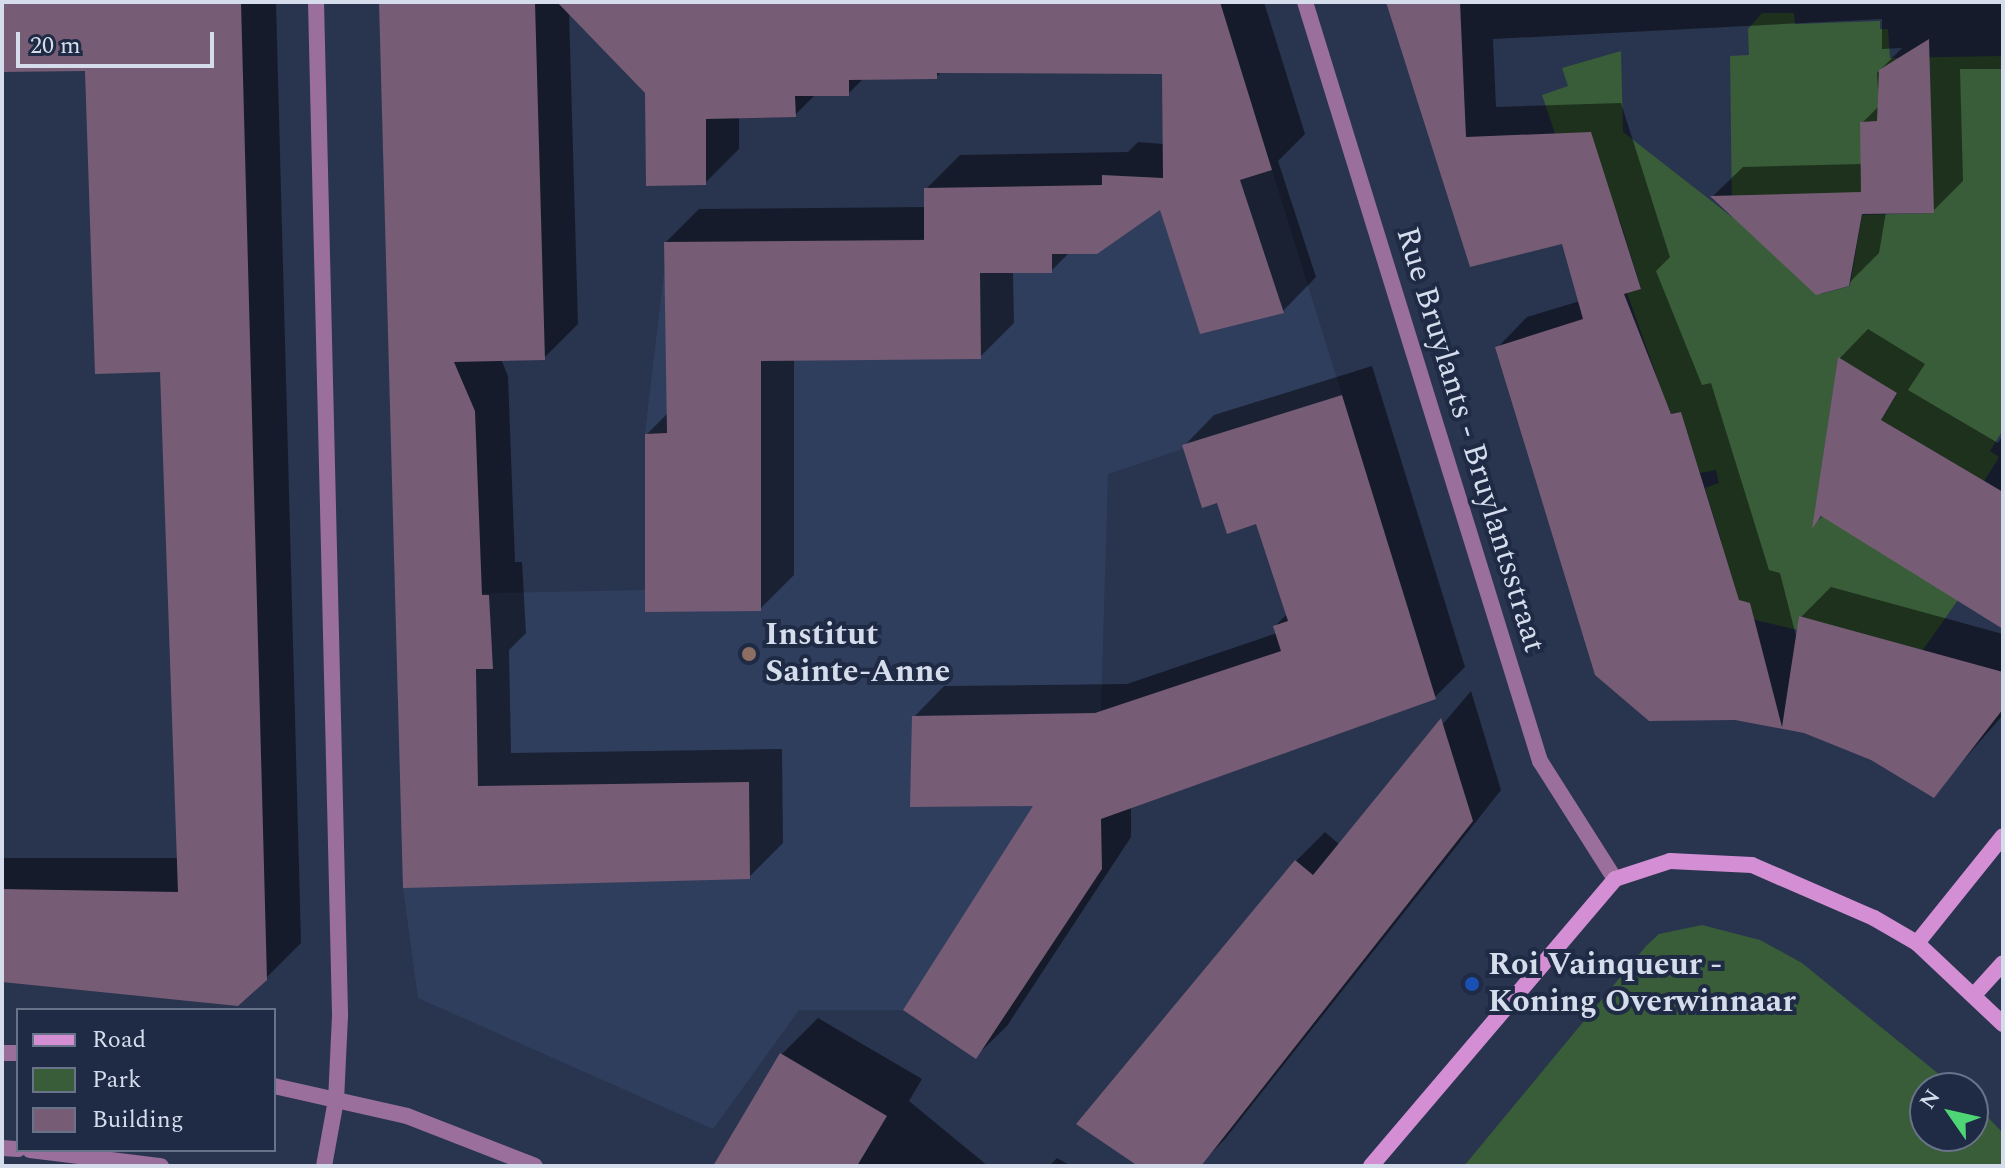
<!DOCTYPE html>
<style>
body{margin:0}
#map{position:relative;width:2005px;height:1168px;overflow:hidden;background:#29344f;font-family:Spectral,serif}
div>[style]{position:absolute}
.built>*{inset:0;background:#303e5e}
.green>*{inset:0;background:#385d38}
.shadow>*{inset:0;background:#0007}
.building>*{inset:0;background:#765c75}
.street>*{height:16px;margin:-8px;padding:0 8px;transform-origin:8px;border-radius:8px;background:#9b6f9b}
.secondary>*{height:16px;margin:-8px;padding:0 8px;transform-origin:8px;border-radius:8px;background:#d48fd4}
.dots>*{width:22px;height:22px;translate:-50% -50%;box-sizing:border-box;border:4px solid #1f2a44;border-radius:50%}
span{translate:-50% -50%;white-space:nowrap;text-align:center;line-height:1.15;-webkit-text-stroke:8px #1f2a44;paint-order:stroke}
.street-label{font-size:32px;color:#d5dded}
.poi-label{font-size:32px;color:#d5dded;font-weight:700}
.left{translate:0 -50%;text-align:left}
.frame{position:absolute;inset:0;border:4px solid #d5dded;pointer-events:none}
.legend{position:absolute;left:16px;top:1008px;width:260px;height:144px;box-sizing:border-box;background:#1f2a44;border:2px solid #687288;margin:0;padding:10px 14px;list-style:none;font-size:24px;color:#d5dded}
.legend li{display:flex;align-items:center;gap:16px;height:40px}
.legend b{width:40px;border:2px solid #687288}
.north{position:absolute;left:1909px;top:1072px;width:80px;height:80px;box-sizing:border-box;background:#1f2a44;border:2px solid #687288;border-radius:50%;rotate:304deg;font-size:22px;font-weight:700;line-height:32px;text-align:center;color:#d5dded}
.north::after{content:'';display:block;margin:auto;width:28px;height:36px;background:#4ed676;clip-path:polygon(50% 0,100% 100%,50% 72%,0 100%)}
.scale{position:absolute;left:16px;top:32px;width:198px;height:36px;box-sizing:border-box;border:4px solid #d5dded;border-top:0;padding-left:10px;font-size:24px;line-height:28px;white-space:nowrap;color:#d5dded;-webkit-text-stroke:6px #1f2a44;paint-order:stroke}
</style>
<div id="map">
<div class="built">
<i style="clip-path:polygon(1272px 170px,1342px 395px,1108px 474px,1096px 878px,976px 1059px,903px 1010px,799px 1010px,713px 1129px,418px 998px,403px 888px,395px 595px,645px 590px,645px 433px,664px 273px,738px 272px,739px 241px,924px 239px,924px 188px,1101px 186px,1102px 175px,1229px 184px)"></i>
</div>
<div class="green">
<i style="clip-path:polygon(evenodd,1762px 13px,1794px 13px,1795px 24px,1880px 21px,1880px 29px,1888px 29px,1890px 58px,2003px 56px,2003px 430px,1990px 451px,1999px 457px,1968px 507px,1958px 600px,1917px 658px,1700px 607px,1721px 540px,1705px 488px,1719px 483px,1716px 470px,1700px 473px,1681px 412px,1671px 414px,1668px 405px,1655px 409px,1657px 377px,1627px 293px,1641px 288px,1620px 220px,1557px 139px,1542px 95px,1568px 86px,1562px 68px,1621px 51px,1623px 132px,1732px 217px,1730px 56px,1749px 55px,1748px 29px,1762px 13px,1861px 122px,1933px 213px,1862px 215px,1850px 286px,1821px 294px,1861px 192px,1861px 122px,1762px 13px,1838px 358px,1897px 394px,1881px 420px,1891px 426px,1815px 511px,1838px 358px)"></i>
<i style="clip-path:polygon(1702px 925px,1760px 940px,1802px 963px,1956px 1088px,1925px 1088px,1925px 1136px,1973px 1136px,1973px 1102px,2003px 1133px,2003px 1166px,1464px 1166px,1646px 946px,1659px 934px)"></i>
</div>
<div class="shadow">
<i style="clip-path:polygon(2px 2px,276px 2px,301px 943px,266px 978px,2px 980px,2px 858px,179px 858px,162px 370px,87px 69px,2px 71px)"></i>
<i style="clip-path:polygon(381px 2px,1264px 2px,1305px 134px,1278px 161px,1316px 277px,1283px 311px,1161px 206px,1070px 252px,1051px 271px,1013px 271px,1014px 323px,980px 357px,794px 359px,794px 575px,760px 609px,647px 434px,668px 413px,666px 242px,699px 209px,926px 207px,926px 189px,960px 155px,1128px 152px,1138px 142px,1164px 144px,1164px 72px,942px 71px,936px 77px,864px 78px,848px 94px,816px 94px,795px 115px,739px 116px,739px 149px,705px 183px,647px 92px,569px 11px,578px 324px,544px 358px,501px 359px,508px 376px,515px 562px,522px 562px,526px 633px,509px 650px,511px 753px,782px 749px,783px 843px,749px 877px,405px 886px)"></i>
<i style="clip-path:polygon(1388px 2px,2003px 2px,2003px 69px,1960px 69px,1963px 181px,1933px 211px,1886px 212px,1879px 253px,1848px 284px,1713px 196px,1743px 167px,1862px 164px,1862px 123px,1879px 106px,1877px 73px,1902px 48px,1882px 49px,1882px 19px,1493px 39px,1496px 107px,1621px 103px,1670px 257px,1656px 271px,1702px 385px,1711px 383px,1769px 570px,1780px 573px,1797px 640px,1801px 617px,1831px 587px,2003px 634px,2003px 715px,1933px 795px,1872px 759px,1804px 731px,1735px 718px,1497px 348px,1527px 317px,1580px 301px,1563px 242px,1471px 264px)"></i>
<i style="clip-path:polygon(1868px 329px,1925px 364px,1908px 390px,1998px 443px,2003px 435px,2003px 626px,1824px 515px,1815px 523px,1840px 358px)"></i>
<i style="clip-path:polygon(1372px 366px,1465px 667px,1435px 697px,1131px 806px,1131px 837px,1007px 1026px,976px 1056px,1036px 804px,914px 717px,944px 686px,1127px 684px,1277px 633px,1275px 626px,1288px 613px,1257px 521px,1218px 500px,1184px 446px,1214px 415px)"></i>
<i style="clip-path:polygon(1471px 691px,1501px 790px,1225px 1139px,1199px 1166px,1142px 1166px,1296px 861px,1325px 832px,1340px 845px)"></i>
<i style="clip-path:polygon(818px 1018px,922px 1079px,909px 1101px,988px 1166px,716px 1166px,782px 1054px)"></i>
<i style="clip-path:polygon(1057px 1158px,1071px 1166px,1049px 1166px)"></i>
</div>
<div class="building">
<i style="clip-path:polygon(2px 2px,241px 2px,267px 980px,238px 1006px,2px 982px,2px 889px,178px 892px,160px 372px,95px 374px,85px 71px,2px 72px)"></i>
<i style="clip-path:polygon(379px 2px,535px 2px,545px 360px,454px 362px,475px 411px,482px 595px,489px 595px,493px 669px,476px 669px,478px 786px,749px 782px,750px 879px,403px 888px)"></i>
<i style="clip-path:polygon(557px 2px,1220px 2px,1272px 170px,1240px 180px,1284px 313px,1200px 334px,1160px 210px,1097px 254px,1052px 254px,1052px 273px,980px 273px,981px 359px,761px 361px,761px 611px,645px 612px,645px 434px,667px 433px,664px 242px,924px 240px,924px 188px,1102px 185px,1102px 175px,1163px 178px,1162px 74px,937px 73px,937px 79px,849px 80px,849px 96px,795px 96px,796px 117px,706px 119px,706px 185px,646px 186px,645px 93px)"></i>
<i style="clip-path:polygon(1386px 2px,1460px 2px,1466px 137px,1591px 132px,1641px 289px,1624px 294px,1671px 414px,1681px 412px,1739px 600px,1750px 603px,1782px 727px,1799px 616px,2003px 672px,2003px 709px,1934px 798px,1871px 760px,1804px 733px,1735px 720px,1649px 721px,1595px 675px,1495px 347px,1583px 319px,1562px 244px,1470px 267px)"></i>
<i style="clip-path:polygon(1929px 39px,1934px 213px,1862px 214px,1849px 286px,1816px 295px,1710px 196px,1861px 192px,1860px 122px,1877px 121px,1879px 70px)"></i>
<i style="clip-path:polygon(1838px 357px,1897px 393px,1881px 420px,2003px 492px,2003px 629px,1821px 516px,1812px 529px)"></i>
<i style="clip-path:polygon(1342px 395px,1436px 699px,1101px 819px,1102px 869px,976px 1059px,903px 1010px,1033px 806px,910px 807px,912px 716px,1095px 713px,1281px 651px,1273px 626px,1288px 621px,1256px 524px,1227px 534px,1217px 503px,1202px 508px,1182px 445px)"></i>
<i style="clip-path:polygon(1441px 718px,1473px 821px,1201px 1166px,1138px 1166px,1076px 1124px,1295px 860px,1313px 875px)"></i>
<i style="clip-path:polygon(780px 1053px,887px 1116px,857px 1166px,713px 1166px)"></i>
</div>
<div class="street">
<i style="left:316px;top:2px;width:1014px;rotate:88.64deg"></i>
<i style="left:340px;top:1016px;width:84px;rotate:92.7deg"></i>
<i style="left:336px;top:1100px;width:67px;rotate:100.3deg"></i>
<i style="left:1305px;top:2px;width:795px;rotate:72.8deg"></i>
<i style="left:1540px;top:761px;width:140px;rotate:57.6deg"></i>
<i style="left:2px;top:1053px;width:16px"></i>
<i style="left:274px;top:1086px;width:136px;rotate:12.7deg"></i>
<i style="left:407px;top:1116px;width:137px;rotate:21.3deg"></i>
<i style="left:2px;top:1148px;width:16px;rotate:4deg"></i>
<i style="left:30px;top:1150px;width:132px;rotate:7deg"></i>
</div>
<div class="secondary">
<i style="left:1917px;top:943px;width:137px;rotate:-51.2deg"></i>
<i style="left:1974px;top:995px;width:43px;rotate:-47.8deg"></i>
<i style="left:1371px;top:1166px;width:377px;rotate:-49.6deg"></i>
<i style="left:1615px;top:879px;width:58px;rotate:-18.1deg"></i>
<i style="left:1670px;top:861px;width:82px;rotate:2.8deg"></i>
<i style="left:1752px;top:865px;width:133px;rotate:23.5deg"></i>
<i style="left:1874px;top:918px;width:50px;rotate:30.2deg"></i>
<i style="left:1917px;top:943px;width:118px;rotate:43.3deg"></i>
</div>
<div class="dots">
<i style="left:749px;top:654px;background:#8d6e63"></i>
<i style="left:1472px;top:984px;background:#1a4fb4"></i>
</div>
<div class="street-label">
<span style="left:1470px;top:440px;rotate:73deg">Rue Bruylants - Bruylantsstraat</span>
</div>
<div class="poi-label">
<span class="left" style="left:765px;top:654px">Institut<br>Sainte-Anne</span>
<span class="left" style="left:1488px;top:984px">Roi Vainqueur -<br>Koning Overwinnaar</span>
</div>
<div class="frame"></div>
<ul class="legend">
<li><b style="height:10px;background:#d48fd4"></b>Road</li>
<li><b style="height:22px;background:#385d38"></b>Park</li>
<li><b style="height:22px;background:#765c75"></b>Building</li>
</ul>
<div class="north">N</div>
<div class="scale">20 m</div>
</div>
